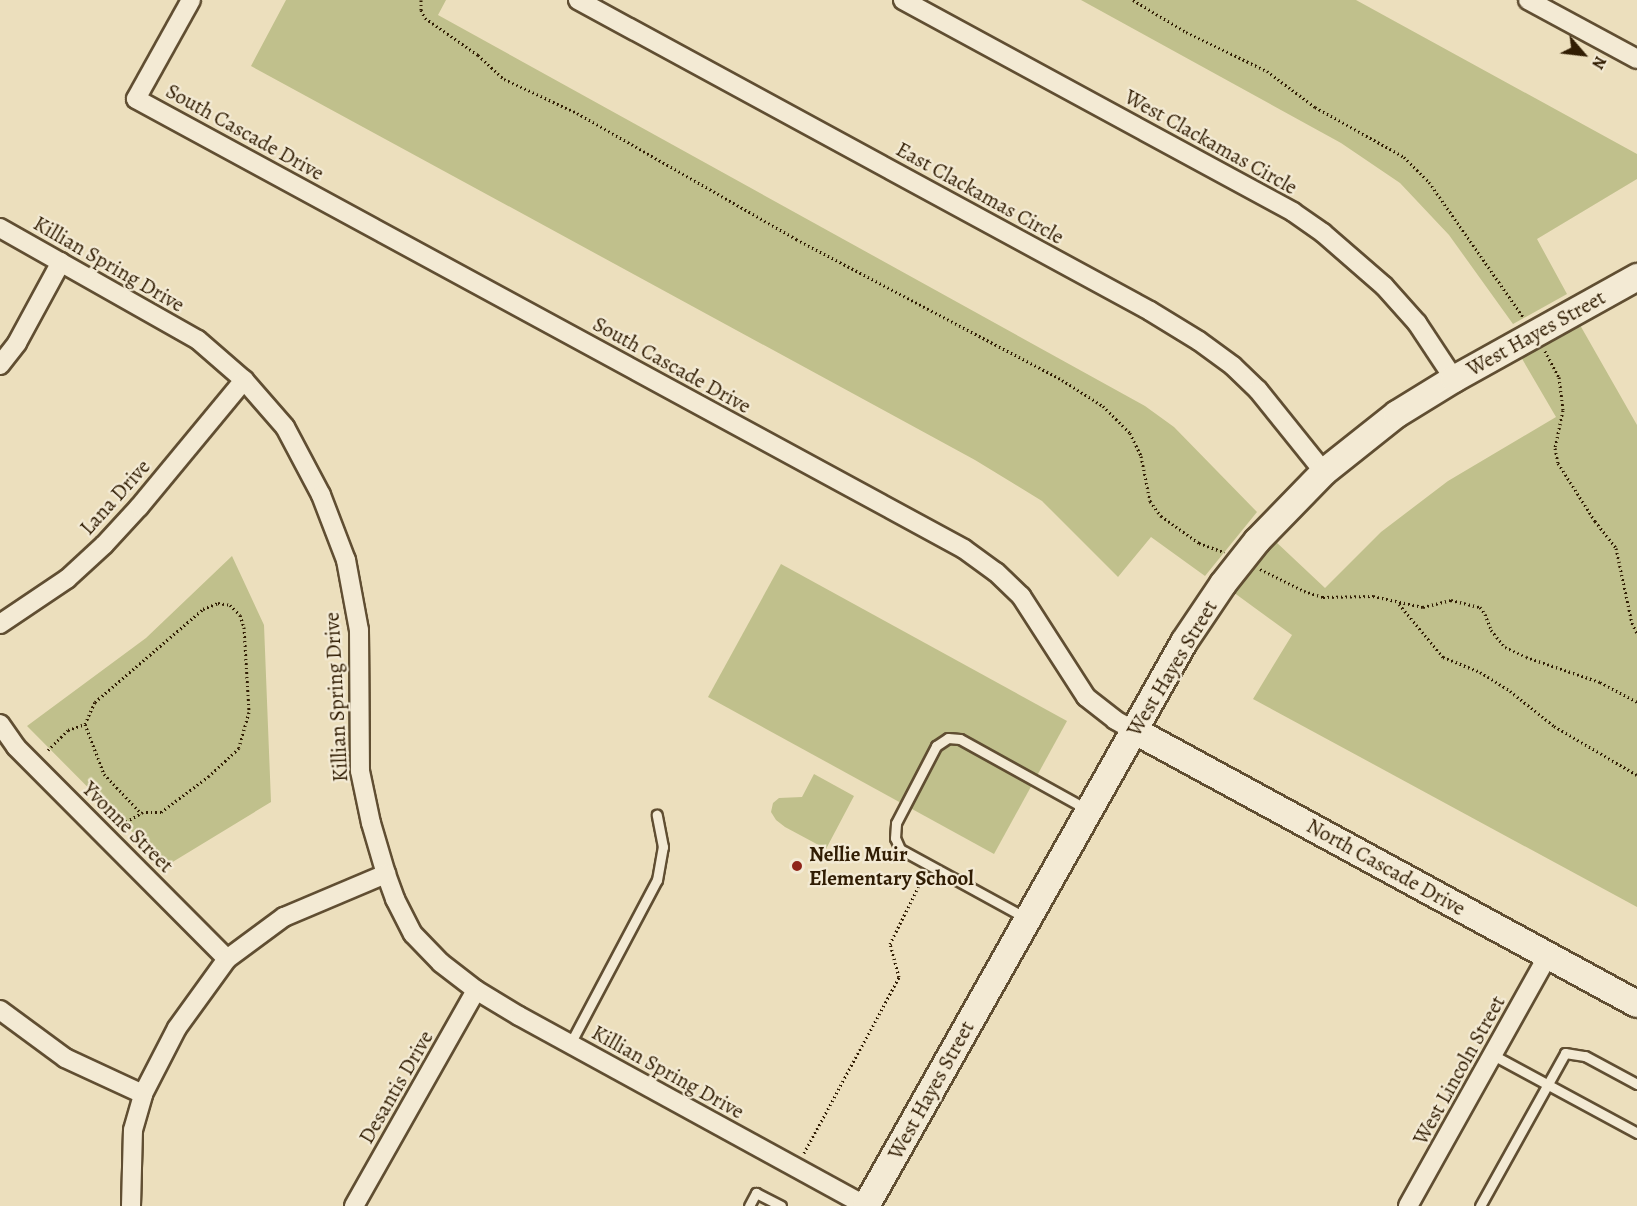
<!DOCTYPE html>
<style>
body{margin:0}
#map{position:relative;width:1637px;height:1206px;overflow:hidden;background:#ecdfbd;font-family:Alegreya,serif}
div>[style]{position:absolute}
.green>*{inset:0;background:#c0c08c}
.path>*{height:3px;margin-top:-1.5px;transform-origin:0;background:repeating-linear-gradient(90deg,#311d03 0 1.5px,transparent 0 4.5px)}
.roads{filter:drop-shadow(2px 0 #604e32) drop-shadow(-2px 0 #604e32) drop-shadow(0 2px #604e32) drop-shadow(0 -2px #604e32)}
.lane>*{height:9px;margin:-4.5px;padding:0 4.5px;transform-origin:4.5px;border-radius:4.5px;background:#f3ead4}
.street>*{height:18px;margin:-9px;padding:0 9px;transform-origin:9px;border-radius:9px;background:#f3ead4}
.secondary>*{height:26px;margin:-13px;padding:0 13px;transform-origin:13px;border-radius:13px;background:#f3ead4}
.dots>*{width:16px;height:16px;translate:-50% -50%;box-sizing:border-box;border:3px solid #f3ead4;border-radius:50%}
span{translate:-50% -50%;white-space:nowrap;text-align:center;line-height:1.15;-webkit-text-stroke:4.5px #f3ead4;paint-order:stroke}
.street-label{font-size:21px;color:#311d03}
.poi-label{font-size:21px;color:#311d03;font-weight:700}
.left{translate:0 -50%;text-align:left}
.north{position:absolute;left:1553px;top:24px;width:60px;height:60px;-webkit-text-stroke:4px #f3ead4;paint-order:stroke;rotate:118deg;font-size:16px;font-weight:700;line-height:24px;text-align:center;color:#311d03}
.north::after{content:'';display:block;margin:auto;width:21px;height:27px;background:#311d03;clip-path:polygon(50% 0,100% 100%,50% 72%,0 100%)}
</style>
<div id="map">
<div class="green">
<i style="clip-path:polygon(286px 0,446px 0,438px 15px,1145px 406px,1174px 427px,1257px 512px,1205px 576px,1151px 537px,1118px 577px,1042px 501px,975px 460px,251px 66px)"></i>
<i style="clip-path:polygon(1081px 0,1356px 0,1637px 154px,1637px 179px,1537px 239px,1567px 294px,1513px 324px,1449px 235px,1400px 183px,1341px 143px)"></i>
<i style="clip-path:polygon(1580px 325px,1637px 425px,1637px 907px,1253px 699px,1292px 635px,1233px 592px,1275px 541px,1325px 588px,1381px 532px,1448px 481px,1556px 417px,1521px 357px)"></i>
<i style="clip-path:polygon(232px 556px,264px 625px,271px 802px,166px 866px,27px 726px,146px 638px)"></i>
<i style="clip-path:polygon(781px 564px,1067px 721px,994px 854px,708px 697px)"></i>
<i style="clip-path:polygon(814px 774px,854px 796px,826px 849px,785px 827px,776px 820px,771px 812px,773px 803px,779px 798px,802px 797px)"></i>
</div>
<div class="path">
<i style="left:421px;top:0;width:10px;rotate:90deg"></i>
<i style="left:421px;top:10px;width:9px;rotate:63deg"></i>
<i style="left:425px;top:18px;width:65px;rotate:34.9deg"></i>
<i style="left:478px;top:55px;width:35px;rotate:43deg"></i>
<i style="left:504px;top:79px;width:81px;rotate:25deg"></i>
<i style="left:577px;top:113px;width:253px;rotate:29.9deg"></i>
<i style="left:796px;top:239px;width:301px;rotate:27.9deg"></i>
<i style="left:1062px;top:380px;width:49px;rotate:32.4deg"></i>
<i style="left:1103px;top:406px;width:38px;rotate:45deg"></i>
<i style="left:1130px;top:433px;width:25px;rotate:64deg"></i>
<i style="left:1141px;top:456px;width:46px;rotate:78.7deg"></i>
<i style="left:1150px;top:501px;width:19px;rotate:54deg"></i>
<i style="left:1161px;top:516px;width:47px;rotate:35.4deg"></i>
<i style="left:1199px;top:543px;width:27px;rotate:20deg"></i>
<i style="left:1133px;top:0;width:62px;rotate:31.1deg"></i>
<i style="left:1186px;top:32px;width:90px;rotate:25.7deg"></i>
<i style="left:1267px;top:71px;width:60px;rotate:36.9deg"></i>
<i style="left:1315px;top:107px;width:102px;rotate:29.3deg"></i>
<i style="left:1404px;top:157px;width:35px;rotate:45deg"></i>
<i style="left:1429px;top:182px;width:166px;rotate:55.1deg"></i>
<i style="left:1545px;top:351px;width:30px;rotate:62deg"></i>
<i style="left:1559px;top:377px;width:33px;rotate:83deg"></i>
<i style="left:1563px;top:410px;width:39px;rotate:102deg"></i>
<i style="left:1555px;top:448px;width:15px;rotate:79deg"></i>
<i style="left:1558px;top:463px;width:69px;rotate:57.5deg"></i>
<i style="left:1595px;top:521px;width:34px;rotate:52deg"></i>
<i style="left:1616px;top:548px;width:77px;rotate:78deg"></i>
<i style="left:1632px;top:623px;width:11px;rotate:63deg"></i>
<i style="left:1260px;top:569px;width:49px;rotate:26.6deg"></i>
<i style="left:1304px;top:591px;width:20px;rotate:18deg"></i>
<i style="left:1323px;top:597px;width:50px;rotate:-1.1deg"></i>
<i style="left:1373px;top:596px;width:51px;rotate:12.4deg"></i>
<i style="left:1423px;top:607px;width:29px;rotate:-14deg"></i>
<i style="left:1451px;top:600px;width:30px;rotate:14deg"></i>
<i style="left:1480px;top:607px;width:9px;rotate:54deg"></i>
<i style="left:1485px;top:614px;width:17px;rotate:69deg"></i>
<i style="left:1491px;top:630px;width:22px;rotate:51deg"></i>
<i style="left:1505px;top:647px;width:23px;rotate:25deg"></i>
<i style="left:1526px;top:657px;width:78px;rotate:18.7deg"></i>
<i style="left:1600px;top:682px;width:42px;rotate:28.4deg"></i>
<i style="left:1399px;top:604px;width:69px;rotate:50.3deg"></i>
<i style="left:1443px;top:657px;width:40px;rotate:22deg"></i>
<i style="left:1480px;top:672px;width:36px;rotate:32deg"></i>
<i style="left:1510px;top:691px;width:56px;rotate:38.5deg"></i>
<i style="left:1554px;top:726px;width:96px;rotate:30.6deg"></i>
<i style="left:85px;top:724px;width:53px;rotate:69.2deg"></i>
<i style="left:104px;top:774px;width:54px;rotate:46.5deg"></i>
<i style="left:48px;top:750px;width:28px;rotate:-45deg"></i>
<i style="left:68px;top:730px;width:18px;rotate:-19deg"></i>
<i style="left:85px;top:724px;width:24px;rotate:-66deg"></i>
<i style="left:95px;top:702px;width:143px;rotate:-40.7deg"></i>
<i style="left:203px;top:609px;width:16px;rotate:-22deg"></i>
<i style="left:218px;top:603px;width:12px;rotate:9deg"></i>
<i style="left:230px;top:605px;width:14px;rotate:45deg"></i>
<i style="left:240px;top:615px;width:13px;rotate:72deg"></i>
<i style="left:244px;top:627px;width:85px;rotate:86.6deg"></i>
<i style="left:249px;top:712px;width:37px;rotate:106deg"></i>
<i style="left:239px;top:748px;width:41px;rotate:137deg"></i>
<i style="left:209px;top:776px;width:60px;rotate:143.1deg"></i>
<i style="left:161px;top:812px;width:18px;rotate:180deg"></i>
<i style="left:143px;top:812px;width:28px;rotate:150deg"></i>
<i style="left:804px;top:1153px;width:200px;rotate:-61.6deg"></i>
<i style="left:899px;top:977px;width:34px;rotate:-105deg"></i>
<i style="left:890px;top:944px;width:77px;rotate:-63.8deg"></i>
</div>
<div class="roads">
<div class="lane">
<i style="left:1026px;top:918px;width:144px;rotate:-151.3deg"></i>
<i style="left:900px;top:849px;width:12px;rotate:-114deg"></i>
<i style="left:895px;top:838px;width:15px;rotate:-86deg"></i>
<i style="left:896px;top:823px;width:87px;rotate:-62.5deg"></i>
<i style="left:936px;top:746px;width:14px;rotate:-34deg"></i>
<i style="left:948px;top:738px;width:12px;rotate:5deg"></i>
<i style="left:960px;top:739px;width:146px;rotate:29deg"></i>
<i style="left:570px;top:1044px;width:186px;rotate:-62.1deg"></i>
<i style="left:657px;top:880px;width:34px;rotate:-80deg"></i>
<i style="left:663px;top:847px;width:33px;rotate:-101deg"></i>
<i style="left:1493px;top:1055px;width:164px;rotate:28.4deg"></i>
<i style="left:749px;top:1206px;width:15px;rotate:-62deg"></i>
<i style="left:756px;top:1193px;width:28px;rotate:27deg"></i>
<i style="left:1480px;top:1206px;width:175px;rotate:-60.9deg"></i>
<i style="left:1565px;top:1053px;width:20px;rotate:9deg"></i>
<i style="left:1585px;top:1056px;width:59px;rotate:28.3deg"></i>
</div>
<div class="street">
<i style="left:191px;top:0;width:113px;rotate:119.1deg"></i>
<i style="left:136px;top:99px;width:942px;rotate:28.52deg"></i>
<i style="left:964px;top:549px;width:39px;rotate:36deg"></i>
<i style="left:996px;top:572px;width:35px;rotate:44deg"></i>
<i style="left:1021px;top:596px;width:120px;rotate:57.2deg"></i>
<i style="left:1086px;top:697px;width:37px;rotate:38deg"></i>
<i style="left:1115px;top:720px;width:23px;rotate:29deg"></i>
<i style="left:578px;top:0;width:651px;rotate:28.53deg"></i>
<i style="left:1150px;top:311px;width:57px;rotate:31.5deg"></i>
<i style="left:1199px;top:341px;width:42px;rotate:36.3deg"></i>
<i style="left:1233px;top:366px;width:35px;rotate:44deg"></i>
<i style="left:1258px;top:390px;width:105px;rotate:51.2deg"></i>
<i style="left:903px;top:0;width:444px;rotate:28.5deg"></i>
<i style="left:1293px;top:212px;width:37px;rotate:35deg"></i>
<i style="left:1323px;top:233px;width:81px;rotate:41deg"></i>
<i style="left:1384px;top:286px;width:50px;rotate:48.3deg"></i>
<i style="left:1417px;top:323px;width:67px;rotate:56.5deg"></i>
<i style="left:1528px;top:0;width:124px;rotate:28.4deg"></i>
<i style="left:0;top:228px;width:227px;rotate:29.5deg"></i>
<i style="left:198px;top:340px;width:61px;rotate:41deg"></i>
<i style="left:244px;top:380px;width:62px;rotate:48.9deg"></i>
<i style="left:285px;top:427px;width:77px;rotate:62.1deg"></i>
<i style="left:321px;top:495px;width:70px;rotate:69deg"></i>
<i style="left:346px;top:560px;width:71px;rotate:79.5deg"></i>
<i style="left:359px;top:630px;width:141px;rotate:89.6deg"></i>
<i style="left:360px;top:771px;width:53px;rotate:78.1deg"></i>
<i style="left:371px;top:823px;width:53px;rotate:73.6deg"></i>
<i style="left:386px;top:874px;width:27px;rotate:70deg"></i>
<i style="left:395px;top:899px;width:39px;rotate:63deg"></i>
<i style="left:413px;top:934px;width:40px;rotate:46deg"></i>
<i style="left:441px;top:963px;width:44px;rotate:37.6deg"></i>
<i style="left:476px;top:990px;width:50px;rotate:31.2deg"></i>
<i style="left:519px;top:1016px;width:396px;rotate:28.7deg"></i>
<i style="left:0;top:365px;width:28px;rotate:-52deg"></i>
<i style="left:17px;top:343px;width:92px;rotate:-61.5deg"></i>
<i style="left:0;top:624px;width:81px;rotate:-33.9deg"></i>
<i style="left:67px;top:579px;width:50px;rotate:-42.6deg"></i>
<i style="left:104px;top:545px;width:52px;rotate:-47.4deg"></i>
<i style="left:139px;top:507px;width:165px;rotate:-50.4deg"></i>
<i style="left:0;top:724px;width:28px;rotate:55deg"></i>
<i style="left:16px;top:747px;width:299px;rotate:45.1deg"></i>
<i style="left:0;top:1010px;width:81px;rotate:36.4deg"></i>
<i style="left:65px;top:1058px;width:86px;rotate:24.8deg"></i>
<i style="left:131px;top:1206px;width:76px;rotate:-88.5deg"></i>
<i style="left:133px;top:1130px;width:37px;rotate:-74deg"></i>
<i style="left:143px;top:1094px;width:74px;rotate:-62.7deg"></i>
<i style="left:177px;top:1028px;width:85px;rotate:-54.1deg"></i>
<i style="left:227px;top:959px;width:71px;rotate:-36.4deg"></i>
<i style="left:284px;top:917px;width:111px;rotate:-22.9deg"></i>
<i style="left:354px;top:1206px;width:248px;rotate:-60.5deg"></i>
<i style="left:1408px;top:1206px;width:287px;rotate:-60.8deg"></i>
</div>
<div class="secondary">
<i style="left:1135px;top:731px;width:571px;rotate:28.54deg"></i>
<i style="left:866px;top:1206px;width:647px;rotate:-60.58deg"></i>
<i style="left:1184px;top:642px;width:70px;rotate:-56.1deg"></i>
<i style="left:1223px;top:584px;width:55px;rotate:-51.7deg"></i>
<i style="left:1257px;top:541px;width:96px;rotate:-45.8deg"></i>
<i style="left:1324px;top:472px;width:93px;rotate:-38.5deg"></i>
<i style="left:1397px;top:414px;width:67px;rotate:-31.6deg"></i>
<i style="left:1454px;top:379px;width:210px;rotate:-29.1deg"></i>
</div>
</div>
<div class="dots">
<i style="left:797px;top:866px;background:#8f2418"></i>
</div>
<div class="street-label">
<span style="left:245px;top:132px;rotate:29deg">South Cascade Drive</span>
<span style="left:1211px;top:142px;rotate:29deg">West Clackamas Circle</span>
<span style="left:980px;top:193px;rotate:29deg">East Clackamas Circle</span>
<span style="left:109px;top:264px;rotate:30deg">Killian Spring Drive</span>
<span style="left:1536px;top:333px;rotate:-29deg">West Hayes Street</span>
<span style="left:672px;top:365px;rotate:29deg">South Cascade Drive</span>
<span style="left:115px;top:497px;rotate:-48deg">Lana Drive</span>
<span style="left:1172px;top:668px;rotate:-59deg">West Hayes Street</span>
<span style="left:336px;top:697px;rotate:-93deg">Killian Spring Drive</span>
<span style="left:128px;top:827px;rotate:45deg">Yvonne Street</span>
<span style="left:1386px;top:867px;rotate:29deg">North Cascade Drive</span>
<span style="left:1459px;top:1070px;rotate:-61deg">West Lincoln Street</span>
<span style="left:668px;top:1072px;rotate:29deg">Killian Spring Drive</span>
<span style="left:396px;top:1087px;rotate:-60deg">Desantis Drive</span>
<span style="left:931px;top:1090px;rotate:-61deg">West Hayes Street</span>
</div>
<div class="poi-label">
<span class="left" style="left:809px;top:866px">Nellie Muir<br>Elementary School</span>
</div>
<div class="north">N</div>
</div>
